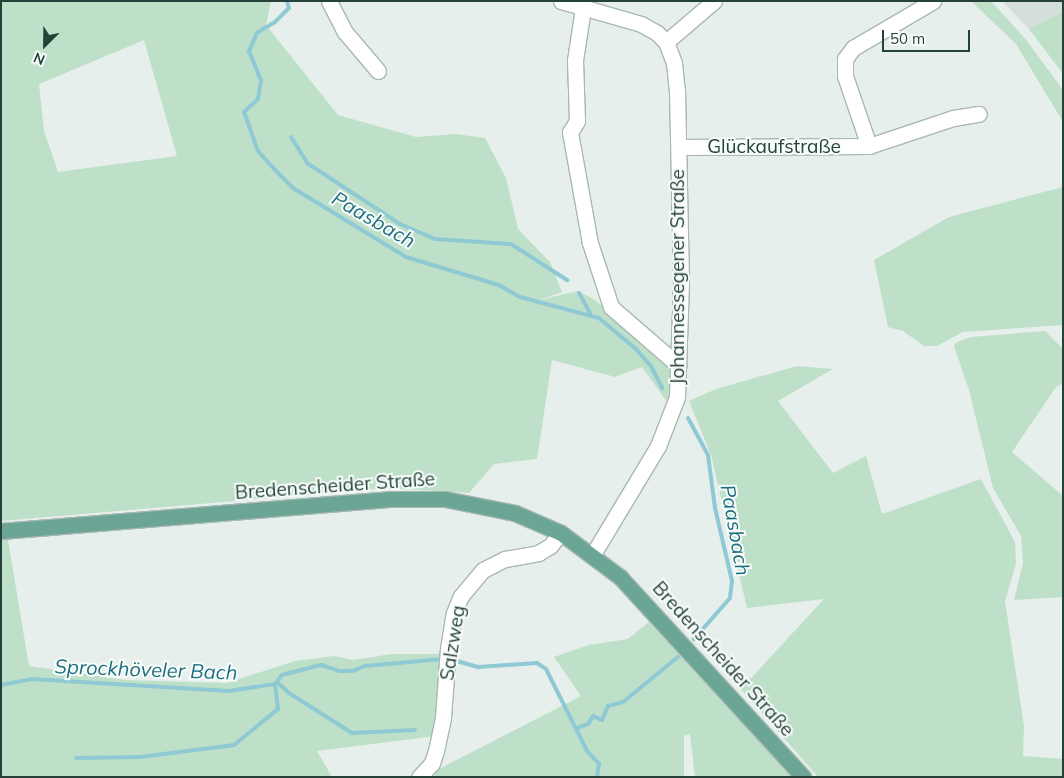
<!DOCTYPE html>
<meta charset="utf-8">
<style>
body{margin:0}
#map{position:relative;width:1064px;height:778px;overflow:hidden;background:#e6efeb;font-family:Mulish,sans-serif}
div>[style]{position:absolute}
.built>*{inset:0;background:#d4dfda}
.green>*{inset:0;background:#bfe0c8}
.stream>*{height:4px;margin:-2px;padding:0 2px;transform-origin:2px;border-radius:2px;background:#8ec9d4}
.roads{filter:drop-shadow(1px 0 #a8b8b2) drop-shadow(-1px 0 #a8b8b2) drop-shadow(0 1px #a8b8b2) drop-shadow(0 -1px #a8b8b2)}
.minor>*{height:15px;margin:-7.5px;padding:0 7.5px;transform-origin:7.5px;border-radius:7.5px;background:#fff}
.major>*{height:15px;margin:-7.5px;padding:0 7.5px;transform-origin:7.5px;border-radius:7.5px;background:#6aa596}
span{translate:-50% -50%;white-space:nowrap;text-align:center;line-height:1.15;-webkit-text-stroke:4px #f7fbf9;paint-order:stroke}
.street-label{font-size:19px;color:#24423a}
.water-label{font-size:20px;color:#1c6f80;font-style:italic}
.frame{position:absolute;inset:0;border:2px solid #24423a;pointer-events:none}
.north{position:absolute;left:20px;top:20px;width:50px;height:50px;-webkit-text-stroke:4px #f7fbf9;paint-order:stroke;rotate:203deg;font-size:14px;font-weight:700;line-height:20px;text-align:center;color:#24423a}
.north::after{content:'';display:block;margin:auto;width:18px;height:22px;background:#24423a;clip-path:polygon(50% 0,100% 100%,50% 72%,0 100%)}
.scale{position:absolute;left:882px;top:30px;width:88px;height:22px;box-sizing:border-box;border:2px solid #24423a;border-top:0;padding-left:6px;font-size:15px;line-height:18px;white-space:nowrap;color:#24423a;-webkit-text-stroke:4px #f7fbf9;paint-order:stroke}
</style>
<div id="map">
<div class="built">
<i style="clip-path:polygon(1002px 1px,1063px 1px,1063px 12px,1029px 29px)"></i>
</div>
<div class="green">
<i style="clip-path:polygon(evenodd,1px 1px,271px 1px,266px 25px,338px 115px,416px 137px,456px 134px,485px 138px,506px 178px,518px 229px,550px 262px,562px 292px,539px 300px,578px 291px,595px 300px,672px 365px,676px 391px,668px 403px,642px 367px,615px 377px,552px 360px,537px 459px,494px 464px,469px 493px,386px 488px,1px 521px,1px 1px,144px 40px,177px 156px,58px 172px,44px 131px,39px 84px,144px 40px)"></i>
<i style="clip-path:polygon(971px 1px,991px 1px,1027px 41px,1063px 90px,1063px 122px,1016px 44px)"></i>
<i style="clip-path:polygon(1063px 12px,1063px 74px,1029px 29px)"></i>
<i style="clip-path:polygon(1063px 187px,1063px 325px,963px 332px,937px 346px,924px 346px,903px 331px,888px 327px,874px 260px,949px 217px)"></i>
<i style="clip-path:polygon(1045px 331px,1063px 349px,1063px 383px,1056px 387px,1012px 452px,1063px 496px,1063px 597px,1014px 600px,1023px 563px,1021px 536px,993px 488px,969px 390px,954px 346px,957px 342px,971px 337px)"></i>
<i style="clip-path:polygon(797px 366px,833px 369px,778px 401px,833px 473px,866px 456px,882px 514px,981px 479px,1015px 542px,1016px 564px,1005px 601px,1024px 726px,1023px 756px,1063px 759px,1063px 777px,818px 777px,741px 689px,824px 599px,747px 608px,711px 455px,689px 401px,716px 389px)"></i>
<i style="clip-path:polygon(1px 540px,8px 540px,29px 666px,125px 680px,227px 683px,295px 661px,334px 656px,353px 660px,392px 654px,443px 654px,436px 736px,317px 751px,332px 777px,1px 777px)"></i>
<i style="clip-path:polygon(649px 622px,793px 777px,695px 777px,690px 734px,684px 736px,684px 777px,435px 777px,435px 771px,581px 696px,554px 657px,589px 645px,628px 639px)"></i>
</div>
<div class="stream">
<i style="left:287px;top:1px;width:7px;rotate:74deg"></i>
<i style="left:289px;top:8px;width:20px;rotate:135deg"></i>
<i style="left:275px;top:22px;width:21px;rotate:149deg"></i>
<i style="left:257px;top:33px;width:20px;rotate:114deg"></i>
<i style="left:249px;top:51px;width:31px;rotate:68deg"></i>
<i style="left:261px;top:80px;width:19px;rotate:99deg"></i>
<i style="left:258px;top:99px;width:19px;rotate:137deg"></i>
<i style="left:244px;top:112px;width:41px;rotate:70.3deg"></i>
<i style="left:258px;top:151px;width:25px;rotate:48deg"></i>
<i style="left:275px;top:170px;width:25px;rotate:45deg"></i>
<i style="left:293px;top:188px;width:132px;rotate:31.4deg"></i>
<i style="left:406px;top:257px;width:97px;rotate:16.8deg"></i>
<i style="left:499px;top:285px;width:24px;rotate:30deg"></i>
<i style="left:520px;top:297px;width:82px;rotate:14.9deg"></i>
<i style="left:599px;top:318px;width:48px;rotate:40deg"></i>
<i style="left:636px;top:349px;width:23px;rotate:49deg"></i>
<i style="left:651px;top:366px;width:25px;rotate:63deg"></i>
<i style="left:291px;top:137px;width:31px;rotate:58deg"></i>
<i style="left:307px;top:163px;width:111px;rotate:33.3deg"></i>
<i style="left:400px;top:224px;width:38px;rotate:23deg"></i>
<i style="left:435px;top:239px;width:76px;rotate:3.8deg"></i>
<i style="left:511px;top:244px;width:67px;rotate:32.7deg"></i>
<i style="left:579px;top:293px;width:23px;rotate:61deg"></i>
<i style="left:688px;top:418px;width:42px;rotate:61.6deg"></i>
<i style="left:708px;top:455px;width:53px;rotate:82.5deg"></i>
<i style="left:715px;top:508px;width:75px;rotate:76.9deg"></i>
<i style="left:732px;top:581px;width:17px;rotate:97deg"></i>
<i style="left:730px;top:598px;width:55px;rotate:131.3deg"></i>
<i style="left:450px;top:659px;width:29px;rotate:16deg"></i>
<i style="left:478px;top:667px;width:59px;rotate:-3.9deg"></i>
<i style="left:537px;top:663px;width:11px;rotate:34deg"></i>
<i style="left:546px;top:669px;width:92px;rotate:63.4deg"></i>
<i style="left:587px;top:751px;width:18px;rotate:47deg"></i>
<i style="left:599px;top:764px;width:13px;rotate:99deg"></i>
<i style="left:278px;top:683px;width:15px;rotate:42deg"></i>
<i style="left:289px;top:693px;width:75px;rotate:32.4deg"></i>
<i style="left:352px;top:733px;width:63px;rotate:-2.7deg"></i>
<i style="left:1px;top:685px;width:32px;rotate:-11deg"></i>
<i style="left:32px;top:679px;width:197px;rotate:3.5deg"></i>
<i style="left:229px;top:691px;width:47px;rotate:-8.7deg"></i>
<i style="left:275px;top:684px;width:11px;rotate:-52deg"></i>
<i style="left:282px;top:675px;width:40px;rotate:-14.4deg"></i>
<i style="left:321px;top:665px;width:19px;rotate:18deg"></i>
<i style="left:339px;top:671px;width:14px"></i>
<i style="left:353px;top:671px;width:13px;rotate:-23deg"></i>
<i style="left:365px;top:666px;width:78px;rotate:-5.1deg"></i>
<i style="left:577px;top:728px;width:12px;rotate:-20deg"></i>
<i style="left:588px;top:724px;width:9px;rotate:-58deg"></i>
<i style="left:593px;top:716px;width:10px;rotate:24deg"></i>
<i style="left:602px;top:720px;width:15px;rotate:-67deg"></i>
<i style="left:608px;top:706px;width:16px;rotate:-15deg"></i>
<i style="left:623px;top:702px;width:71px;rotate:-39.3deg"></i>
<i style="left:76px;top:758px;width:64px;rotate:-0.9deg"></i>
<i style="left:140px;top:757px;width:95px;rotate:-7.3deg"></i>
<i style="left:234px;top:745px;width:57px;rotate:-39.3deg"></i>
<i style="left:278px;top:709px;width:25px;rotate:-97deg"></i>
</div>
<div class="roads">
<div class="minor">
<i style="left:329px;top:1px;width:35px;rotate:63deg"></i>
<i style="left:345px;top:32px;width:51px;rotate:49.8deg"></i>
<i style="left:561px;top:1px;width:83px;rotate:16deg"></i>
<i style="left:641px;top:24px;width:18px;rotate:29deg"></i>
<i style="left:657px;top:33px;width:13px;rotate:45deg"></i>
<i style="left:666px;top:42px;width:22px;rotate:69deg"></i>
<i style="left:674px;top:63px;width:27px;rotate:84deg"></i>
<i style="left:677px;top:90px;width:193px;rotate:88.8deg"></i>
<i style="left:681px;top:283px;width:114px;rotate:92deg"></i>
<i style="left:677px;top:397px;width:53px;rotate:111.2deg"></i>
<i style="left:658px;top:446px;width:126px;rotate:121deg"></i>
<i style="left:583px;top:8px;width:53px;rotate:98.7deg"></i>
<i style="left:575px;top:60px;width:61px;rotate:88.1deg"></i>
<i style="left:577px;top:121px;width:13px;rotate:122deg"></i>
<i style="left:570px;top:132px;width:113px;rotate:79.8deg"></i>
<i style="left:590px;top:243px;width:67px;rotate:71.8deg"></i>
<i style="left:611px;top:307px;width:89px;rotate:40.9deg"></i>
<i style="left:666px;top:42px;width:63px;rotate:-40.5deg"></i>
<i style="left:869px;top:146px;width:74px;rotate:-108.9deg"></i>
<i style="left:845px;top:76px;width:17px;rotate:-90deg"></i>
<i style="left:845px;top:59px;width:14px;rotate:-54deg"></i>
<i style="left:853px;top:48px;width:93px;rotate:-30.4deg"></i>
<i style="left:679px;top:147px;width:190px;rotate:-0.3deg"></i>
<i style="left:869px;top:146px;width:89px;rotate:-18.4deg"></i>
<i style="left:953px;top:118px;width:26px;rotate:-9deg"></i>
<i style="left:419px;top:777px;width:19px;rotate:-47deg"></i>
<i style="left:432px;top:763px;width:13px;rotate:-72deg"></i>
<i style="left:436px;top:751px;width:34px;rotate:-78deg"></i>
<i style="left:443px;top:718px;width:69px;rotate:-85.9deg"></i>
<i style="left:448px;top:649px;width:36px;rotate:-81deg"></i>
<i style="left:454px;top:613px;width:18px;rotate:-68deg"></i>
<i style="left:461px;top:596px;width:34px;rotate:-50deg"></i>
<i style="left:483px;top:570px;width:25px;rotate:-27deg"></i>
<i style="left:505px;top:559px;width:34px;rotate:-10deg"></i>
<i style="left:538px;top:553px;width:14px;rotate:-30deg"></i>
<i style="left:550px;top:546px;width:17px;rotate:-50deg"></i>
</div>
<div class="major">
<i style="left:1px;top:531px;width:392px;rotate:-4.7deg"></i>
<i style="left:392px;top:499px;width:53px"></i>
<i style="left:445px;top:499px;width:71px;rotate:11.3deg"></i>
<i style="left:515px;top:513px;width:50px;rotate:23.5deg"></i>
<i style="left:561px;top:533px;width:74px;rotate:36.7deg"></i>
<i style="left:620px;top:577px;width:271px;rotate:47.5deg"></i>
</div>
</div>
<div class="street-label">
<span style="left:774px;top:147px">Glückaufstraße</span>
<span style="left:678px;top:277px;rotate:-90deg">Johannessegener Straße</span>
<span style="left:335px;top:486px;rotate:-4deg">Bredenscheider Straße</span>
<span style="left:453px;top:643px;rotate:-81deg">Salzweg</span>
<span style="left:723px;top:659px;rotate:48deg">Bredenscheider Straße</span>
</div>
<div class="water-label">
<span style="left:374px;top:219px;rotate:30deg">Paasbach</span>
<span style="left:736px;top:530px;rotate:80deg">Paasbach</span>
<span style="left:146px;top:669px;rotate:2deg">Sprockhöveler Bach</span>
</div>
<div class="frame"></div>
<div class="north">N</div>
<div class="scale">50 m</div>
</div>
